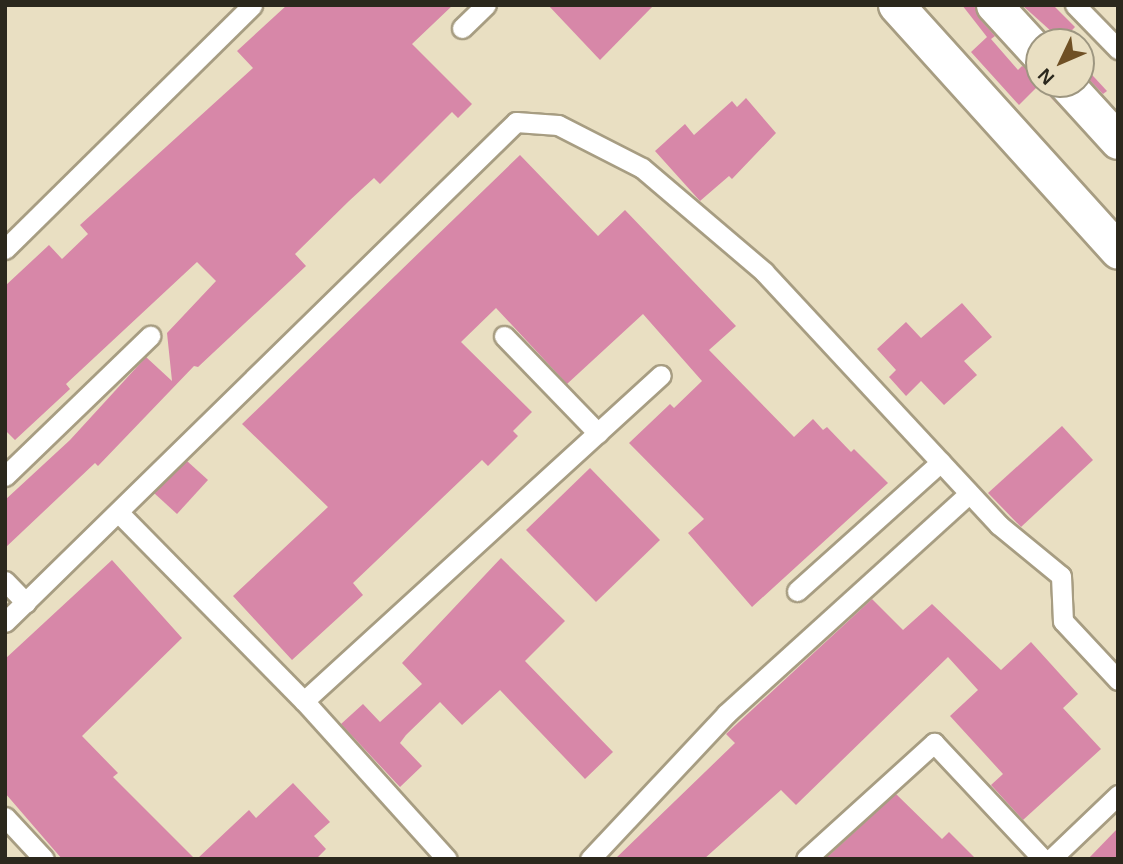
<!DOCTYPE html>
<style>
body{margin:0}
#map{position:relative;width:1123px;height:864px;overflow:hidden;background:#e9dfc2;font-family:Helvetica,sans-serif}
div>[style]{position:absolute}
.building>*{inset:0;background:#d787a8}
.roads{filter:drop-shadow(2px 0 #a79d82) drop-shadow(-2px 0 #a79d82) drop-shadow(0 2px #a79d82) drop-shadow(0 -2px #a79d82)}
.street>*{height:19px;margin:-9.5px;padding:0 9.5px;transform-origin:9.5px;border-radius:9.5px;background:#fff}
.highway>*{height:35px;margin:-17.5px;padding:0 17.5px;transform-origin:17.5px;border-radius:17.5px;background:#fff}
span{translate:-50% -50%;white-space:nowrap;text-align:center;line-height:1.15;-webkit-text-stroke:7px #e9dfc2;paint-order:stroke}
.frame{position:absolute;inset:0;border:7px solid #2b281d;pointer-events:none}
.north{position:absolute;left:1025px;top:28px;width:70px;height:70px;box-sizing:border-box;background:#e9dfc2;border:2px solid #9d9680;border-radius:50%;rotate:226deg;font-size:19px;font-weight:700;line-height:28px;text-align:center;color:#2b281d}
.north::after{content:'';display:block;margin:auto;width:24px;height:32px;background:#6f5025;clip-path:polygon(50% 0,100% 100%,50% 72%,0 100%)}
</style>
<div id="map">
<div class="building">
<i style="clip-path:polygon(287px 5px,453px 5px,412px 44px,472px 104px,458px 118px,452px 112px,380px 184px,374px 178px,349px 201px,295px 254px,306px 266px,198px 367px,194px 366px,98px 466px,95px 463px,5px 548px,5px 500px,70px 440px,146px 357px,172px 381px,167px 333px,216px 281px,197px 262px,66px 384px,70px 389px,15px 440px,5px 430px,5px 286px,49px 245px,62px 259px,88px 234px,80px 225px,253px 68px,237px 51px)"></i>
<i style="clip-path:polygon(548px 5px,654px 5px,600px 60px)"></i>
<i style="clip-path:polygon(962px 5px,974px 5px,979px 18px,995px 36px,991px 39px,1018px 70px,1022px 66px,1039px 74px,1039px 84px,1046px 84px,1051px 97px,1072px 120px,1039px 85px,1019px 105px,971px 52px,987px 37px)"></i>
<i style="clip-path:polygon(1022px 5px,1053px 5px,1075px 27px,1062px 41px)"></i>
<i style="clip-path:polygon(1081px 63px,1107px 91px,1103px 94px,1081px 71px)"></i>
<i style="clip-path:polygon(746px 98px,776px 133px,732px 179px,729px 176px,700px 201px,655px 151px,685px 124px,694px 135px,732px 101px,737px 107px)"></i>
<i style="clip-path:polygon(520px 155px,598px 236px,625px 210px,736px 326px,709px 350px,794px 437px,813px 419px,823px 430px,827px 427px,851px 452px,854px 449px,888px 483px,752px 607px,688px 533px,704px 519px,629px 443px,670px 404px,674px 408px,702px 381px,643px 314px,567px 384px,496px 308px,461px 342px,532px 412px,513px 431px,518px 436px,488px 466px,482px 460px,353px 583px,363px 595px,292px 660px,233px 596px,328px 507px,242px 424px)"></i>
<i style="clip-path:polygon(962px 303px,992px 337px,964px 361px,977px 375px,944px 405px,921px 381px,906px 396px,889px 377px,896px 370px,877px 349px,906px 322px,921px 338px)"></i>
<i style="clip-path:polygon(1062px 426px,1093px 460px,1021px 527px,988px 493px)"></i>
<i style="clip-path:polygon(187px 461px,208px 480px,177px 514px,154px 493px)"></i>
<i style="clip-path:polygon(590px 468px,660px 540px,596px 602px,526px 530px)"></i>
<i style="clip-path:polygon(501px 558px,565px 621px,525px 661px,613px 752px,585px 779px,500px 690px,462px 725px,440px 702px,406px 735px,400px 743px,422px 766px,400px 787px,341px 724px,363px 704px,380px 722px,422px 684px,402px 663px)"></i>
<i style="clip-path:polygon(112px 560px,182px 638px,82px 736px,118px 773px,113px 777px,195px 859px,62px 859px,5px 793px,5px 659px)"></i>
<i style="clip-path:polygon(872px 599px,903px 630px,932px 604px,1001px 670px,1031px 642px,1078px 694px,1063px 708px,1101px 749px,1023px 820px,991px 785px,1003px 774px,950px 716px,978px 690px,948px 657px,796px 805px,781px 790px,704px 859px,615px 859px,735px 743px,726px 734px)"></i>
<i style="clip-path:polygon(293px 783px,330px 822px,314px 836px,326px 849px,316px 859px,197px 859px,249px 810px,256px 818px)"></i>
<i style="clip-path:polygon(896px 794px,942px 839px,949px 832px,976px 859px,825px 859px)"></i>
<i style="clip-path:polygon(1118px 828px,1118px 859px,1088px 859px)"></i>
</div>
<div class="roads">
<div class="street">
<i style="left:1075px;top:5px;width:62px;rotate:45.7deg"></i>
<i style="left:462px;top:28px;width:33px;rotate:-44deg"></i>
<i style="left:5px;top:249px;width:347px;rotate:-44.6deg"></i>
<i style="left:504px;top:336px;width:135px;rotate:45.9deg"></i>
<i style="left:5px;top:476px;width:202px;rotate:-44deg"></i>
<i style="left:120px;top:514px;width:262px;rotate:45.5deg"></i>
<i style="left:304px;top:701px;width:213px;rotate:47.9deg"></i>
<i style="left:5px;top:581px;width:30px;rotate:46deg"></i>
<i style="left:797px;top:591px;width:193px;rotate:-41.9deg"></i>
<i style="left:5px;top:622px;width:715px;rotate:-44.38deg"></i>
<i style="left:516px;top:122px;width:42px;rotate:4.1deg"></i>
<i style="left:558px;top:125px;width:94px;rotate:27.1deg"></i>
<i style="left:642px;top:168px;width:160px;rotate:40.4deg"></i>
<i style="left:764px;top:272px;width:345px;rotate:47.1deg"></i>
<i style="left:999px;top:525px;width:80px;rotate:39.4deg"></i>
<i style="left:1061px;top:576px;width:45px;rotate:87.5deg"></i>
<i style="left:1063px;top:621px;width:81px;rotate:47deg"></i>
<i style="left:304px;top:701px;width:483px;rotate:-42.4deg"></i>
<i style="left:5px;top:817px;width:57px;rotate:47.1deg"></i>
<i style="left:590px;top:859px;width:199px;rotate:-46.8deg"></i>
<i style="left:726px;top:714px;width:328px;rotate:-42.2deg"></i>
<i style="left:806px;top:859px;width:173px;rotate:-42.2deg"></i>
<i style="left:934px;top:743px;width:159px;rotate:46.8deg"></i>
<i style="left:1051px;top:859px;width:93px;rotate:-43.7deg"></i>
</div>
<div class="highway">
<i style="left:896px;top:5px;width:331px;rotate:47.9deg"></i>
<i style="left:994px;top:5px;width:67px;rotate:47.4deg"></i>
<i style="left:1066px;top:84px;width:77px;rotate:47.6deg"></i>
</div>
</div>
<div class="frame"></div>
<div class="north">N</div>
</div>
